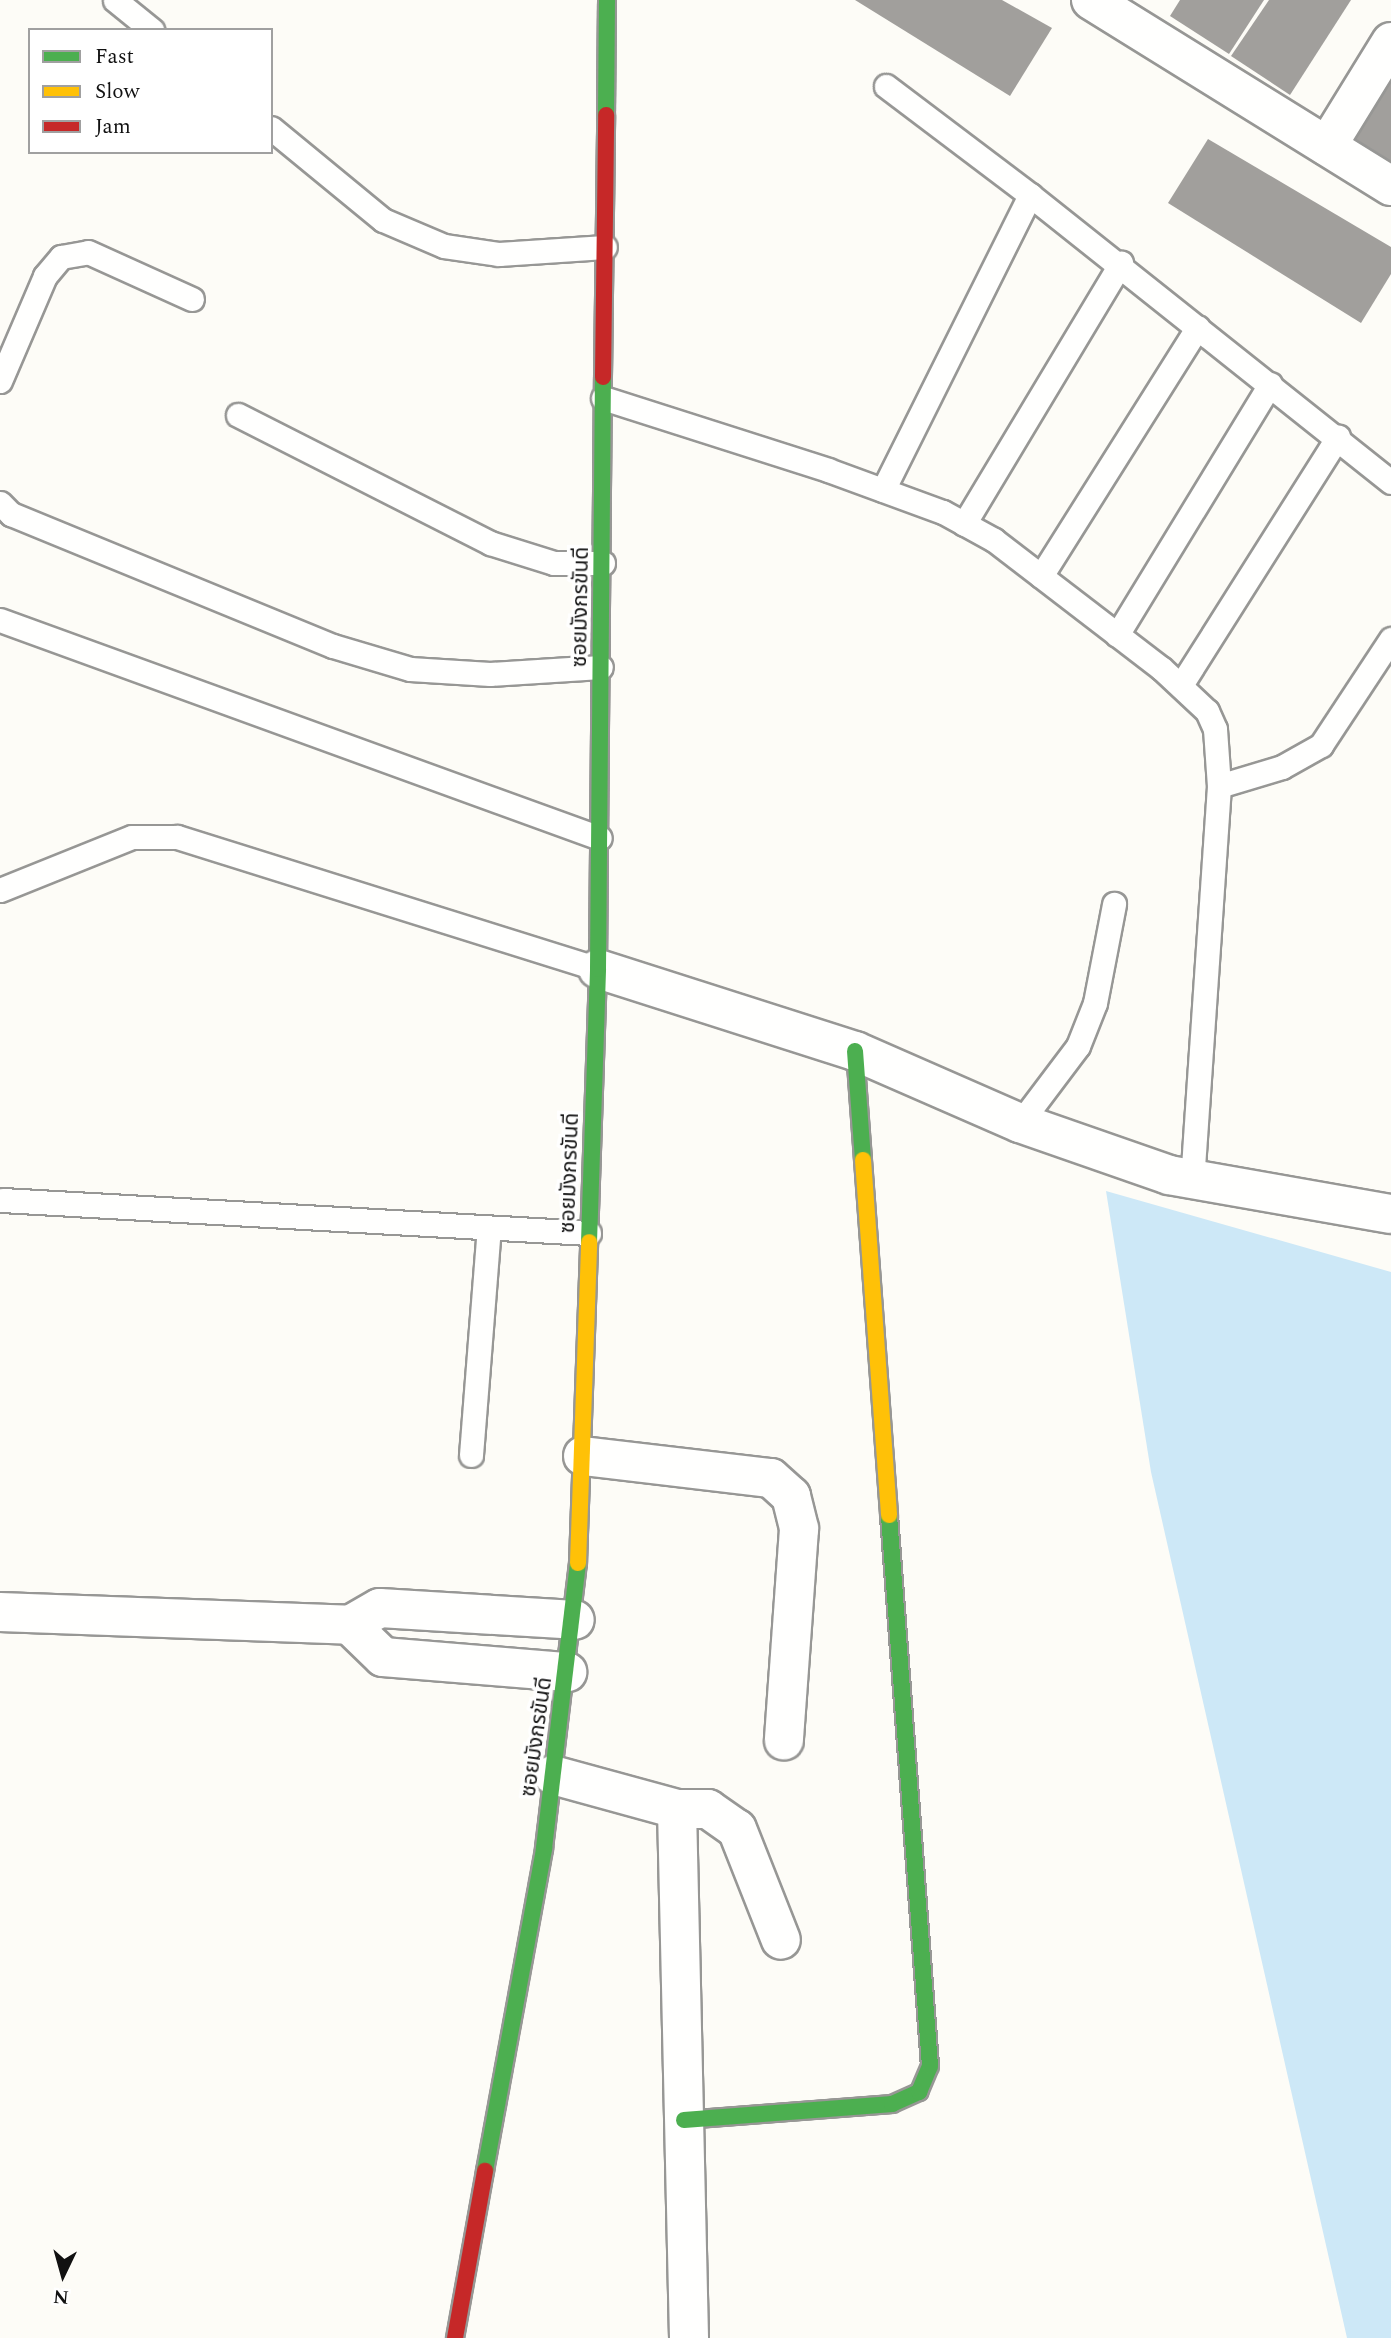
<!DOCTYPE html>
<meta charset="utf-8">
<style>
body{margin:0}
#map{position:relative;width:1391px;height:2338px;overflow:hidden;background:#fdfcf7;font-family:Spectral,"Noto Sans Thai",serif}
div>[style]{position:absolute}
.water>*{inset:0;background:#cde8f7}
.building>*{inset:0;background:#a19f9c}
.roads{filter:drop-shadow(2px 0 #979795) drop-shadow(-2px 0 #979795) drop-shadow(0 2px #979795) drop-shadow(0 -2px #979795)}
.lane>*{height:23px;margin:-11.5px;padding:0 11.5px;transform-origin:11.5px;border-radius:11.5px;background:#fffffe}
.street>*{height:38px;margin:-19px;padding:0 19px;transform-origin:19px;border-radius:19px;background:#fffffe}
.fast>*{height:16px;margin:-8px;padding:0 8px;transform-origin:8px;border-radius:8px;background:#4caf50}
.slow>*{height:16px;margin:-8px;padding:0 8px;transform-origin:8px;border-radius:8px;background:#ffc107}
.jam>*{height:16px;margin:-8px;padding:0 8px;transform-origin:8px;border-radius:8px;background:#c62828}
span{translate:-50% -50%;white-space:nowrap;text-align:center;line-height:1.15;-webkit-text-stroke:7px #fff;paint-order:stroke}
.street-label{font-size:21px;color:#111}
.legend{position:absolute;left:28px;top:28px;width:245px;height:126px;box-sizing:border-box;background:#fff;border:2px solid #a0a0a0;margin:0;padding:9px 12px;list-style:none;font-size:21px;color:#111}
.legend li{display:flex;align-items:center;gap:14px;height:35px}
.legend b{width:35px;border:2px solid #a0a0a0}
.north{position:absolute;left:28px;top:2240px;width:70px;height:70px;-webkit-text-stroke:5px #fff;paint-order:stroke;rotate:185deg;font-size:19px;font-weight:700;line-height:28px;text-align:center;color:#111}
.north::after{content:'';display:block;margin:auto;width:24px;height:32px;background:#111;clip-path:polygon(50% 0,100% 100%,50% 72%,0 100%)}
</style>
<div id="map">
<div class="water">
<i style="clip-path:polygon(1106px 1191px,1391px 1272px,1391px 2338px,1347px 2338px,1151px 1472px)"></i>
</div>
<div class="building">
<i style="clip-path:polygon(855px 0,1002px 0,1052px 28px,1010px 96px)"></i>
<i style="clip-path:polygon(1180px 0,1264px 0,1229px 54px,1170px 16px)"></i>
<i style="clip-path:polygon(1269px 0,1351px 0,1290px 95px,1231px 56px)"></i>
<i style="clip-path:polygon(1391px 81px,1391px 174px,1348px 146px)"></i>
<i style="clip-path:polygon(1208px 139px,1391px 247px,1391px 274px,1361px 323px,1168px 203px)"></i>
</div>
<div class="roads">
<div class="lane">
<i style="left:115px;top:0;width:48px;rotate:39deg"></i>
<i style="left:886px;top:86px;width:181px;rotate:37.1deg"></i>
<i style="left:271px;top:128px;width:145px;rotate:39.4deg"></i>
<i style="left:383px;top:220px;width:66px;rotate:23.1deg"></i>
<i style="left:444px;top:246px;width:56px;rotate:8.3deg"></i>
<i style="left:499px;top:254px;width:106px;rotate:-3.8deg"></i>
<i style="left:0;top:381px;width:114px;rotate:-66.8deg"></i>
<i style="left:45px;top:276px;width:25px;rotate:-50deg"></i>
<i style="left:61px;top:257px;width:27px;rotate:-10deg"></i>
<i style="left:88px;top:252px;width:114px;rotate:24.3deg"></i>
<i style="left:603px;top:398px;width:236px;rotate:17.7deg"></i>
<i style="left:828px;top:470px;width:122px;rotate:20.1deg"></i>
<i style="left:943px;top:512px;width:58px;rotate:28.8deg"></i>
<i style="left:994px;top:540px;width:210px;rotate:37.5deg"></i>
<i style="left:1161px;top:668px;width:63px;rotate:43.1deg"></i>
<i style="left:1207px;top:711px;width:20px;rotate:66deg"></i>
<i style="left:1215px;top:729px;width:57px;rotate:86deg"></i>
<i style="left:1219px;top:786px;width:395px;rotate:93.9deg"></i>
<i style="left:238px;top:415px;width:283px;rotate:26.9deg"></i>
<i style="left:490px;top:543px;width:67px;rotate:17.4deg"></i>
<i style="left:554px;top:563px;width:49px"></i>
<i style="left:883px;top:490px;width:330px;rotate:-63.5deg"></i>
<i style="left:1030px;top:195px;width:461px;rotate:38.5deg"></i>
<i style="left:0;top:503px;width:16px;rotate:45deg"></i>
<i style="left:11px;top:514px;width:348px;rotate:22.3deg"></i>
<i style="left:333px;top:646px;width:80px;rotate:16.6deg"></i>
<i style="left:410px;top:669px;width:80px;rotate:3.6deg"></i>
<i style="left:490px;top:674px;width:111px;rotate:-3.6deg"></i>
<i style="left:964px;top:524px;width:305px;rotate:-59deg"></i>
<i style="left:1041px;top:576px;width:294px;rotate:-57.8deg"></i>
<i style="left:0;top:620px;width:638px;rotate:19.97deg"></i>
<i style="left:1117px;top:635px;width:294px;rotate:-58.6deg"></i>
<i style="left:1181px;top:685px;width:294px;rotate:-57.7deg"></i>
<i style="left:1219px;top:786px;width:66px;rotate:-16.8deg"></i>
<i style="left:1282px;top:767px;width:45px;rotate:-29.4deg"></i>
<i style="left:1321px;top:745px;width:127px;rotate:-56.6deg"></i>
<i style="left:0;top:890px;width:142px;rotate:-21.9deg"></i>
<i style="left:132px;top:837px;width:45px"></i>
<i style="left:177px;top:837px;width:441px;rotate:17.4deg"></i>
<i style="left:1020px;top:1123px;width:96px;rotate:-53deg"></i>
<i style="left:1078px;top:1046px;width:46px;rotate:-68.4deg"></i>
<i style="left:1095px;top:1003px;width:101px;rotate:-79.1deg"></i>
<i style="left:2px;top:1200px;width:588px;rotate:3.22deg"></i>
<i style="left:471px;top:1455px;width:228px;rotate:-85.5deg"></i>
</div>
<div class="street">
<i style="left:1091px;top:0;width:353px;rotate:31.8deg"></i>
<i style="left:1327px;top:146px;width:122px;rotate:-58.4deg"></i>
<i style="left:598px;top:969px;width:270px;rotate:17.7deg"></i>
<i style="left:855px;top:1051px;width:180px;rotate:23.6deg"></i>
<i style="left:1020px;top:1123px;width:158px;rotate:19.2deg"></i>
<i style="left:1169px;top:1175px;width:225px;rotate:10deg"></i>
<i style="left:583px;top:1456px;width:189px;rotate:6.7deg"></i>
<i style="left:771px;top:1478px;width:27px;rotate:42deg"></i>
<i style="left:791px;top:1496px;width:34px;rotate:76deg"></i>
<i style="left:799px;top:1529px;width:212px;rotate:94.1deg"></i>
<i style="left:0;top:1612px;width:350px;rotate:2.1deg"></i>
<i style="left:350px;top:1625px;width:34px;rotate:-30deg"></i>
<i style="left:380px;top:1608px;width:195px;rotate:3.5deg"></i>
<i style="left:350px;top:1625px;width:46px;rotate:44.1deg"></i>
<i style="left:383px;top:1657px;width:185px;rotate:4.7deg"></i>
<i style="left:553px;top:1775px;width:129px;rotate:15.3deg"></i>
<i style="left:677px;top:1809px;width:529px;rotate:88.7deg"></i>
<i style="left:677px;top:1809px;width:31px"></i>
<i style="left:708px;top:1809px;width:35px;rotate:35deg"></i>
<i style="left:737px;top:1829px;width:119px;rotate:68.4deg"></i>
</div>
<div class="fast">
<i style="left:606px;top:115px;width:115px;rotate:-89.5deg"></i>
<i style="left:855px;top:1051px;width:109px;rotate:85.8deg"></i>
<i style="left:589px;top:1242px;width:273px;rotate:-88.1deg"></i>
<i style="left:598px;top:969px;width:592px;rotate:-89.52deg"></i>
<i style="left:684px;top:2120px;width:209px;rotate:-4.4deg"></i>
<i style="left:892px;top:2104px;width:30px;rotate:-24deg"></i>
<i style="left:919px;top:2092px;width:28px;rotate:-67deg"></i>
<i style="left:930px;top:2066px;width:553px;rotate:-94.26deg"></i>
<i style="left:485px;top:2171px;width:328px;rotate:-79.6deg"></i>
<i style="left:544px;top:1848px;width:287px;rotate:-83.2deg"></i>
</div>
<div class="slow">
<i style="left:863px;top:1160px;width:356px;rotate:85.8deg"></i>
<i style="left:578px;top:1563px;width:321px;rotate:-88deg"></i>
</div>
<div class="jam">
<i style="left:603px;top:377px;width:262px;rotate:-89.3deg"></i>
<i style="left:455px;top:2338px;width:170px;rotate:-79.8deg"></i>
</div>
</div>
<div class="street-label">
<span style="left:581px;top:607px;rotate:-89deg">ซอยมังกรขันดี</span>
<span style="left:570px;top:1173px;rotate:-88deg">ซอยมังกรขันดี</span>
<span style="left:537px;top:1737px;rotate:-82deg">ซอยมังกรขันดี</span>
</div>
<ul class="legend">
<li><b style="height:9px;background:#4caf50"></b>Fast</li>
<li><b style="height:9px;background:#ffc107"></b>Slow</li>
<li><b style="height:9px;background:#c62828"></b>Jam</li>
</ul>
<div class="north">N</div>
</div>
